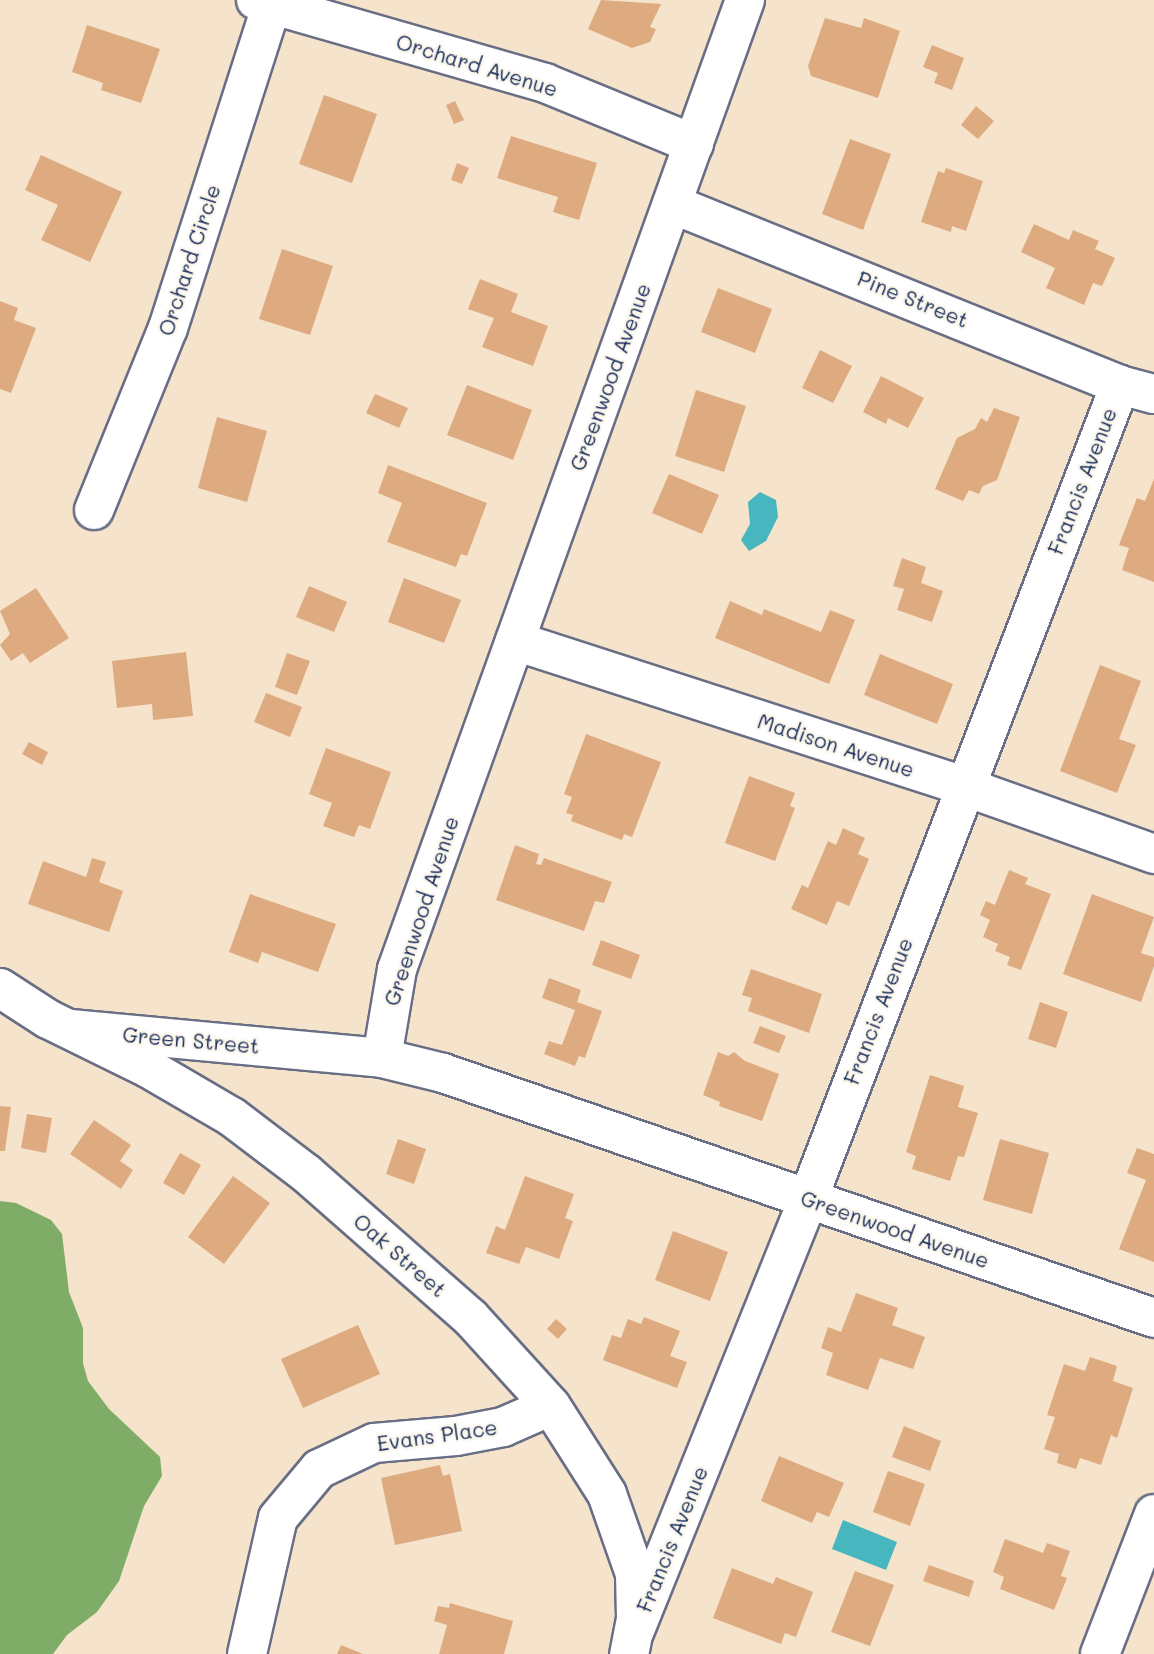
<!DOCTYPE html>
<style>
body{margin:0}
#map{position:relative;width:1154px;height:1654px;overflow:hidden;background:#f6e3cb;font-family:Mali,sans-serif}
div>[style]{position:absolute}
.forest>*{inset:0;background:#7fad67}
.water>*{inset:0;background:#47b6bf}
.building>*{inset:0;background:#deab81}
.roads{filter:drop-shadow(2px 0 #686e84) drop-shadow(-2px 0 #686e84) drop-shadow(0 2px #686e84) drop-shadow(0 -2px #686e84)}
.minor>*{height:38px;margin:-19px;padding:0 19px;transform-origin:19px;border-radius:19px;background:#fff}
.tertiary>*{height:38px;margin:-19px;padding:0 19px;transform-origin:19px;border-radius:19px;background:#fff}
span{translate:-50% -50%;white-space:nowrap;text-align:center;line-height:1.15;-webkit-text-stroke:5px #fbf7ec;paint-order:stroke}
.street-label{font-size:21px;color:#1b2f5e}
</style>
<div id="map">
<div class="forest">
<i style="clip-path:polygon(0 1201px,16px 1203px,51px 1220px,62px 1234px,69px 1292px,83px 1328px,83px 1363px,88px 1381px,109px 1409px,160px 1457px,162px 1476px,144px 1506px,119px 1581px,97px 1612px,67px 1635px,53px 1654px,0 1654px)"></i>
</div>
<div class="water">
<i style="clip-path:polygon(760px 492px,776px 500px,778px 517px,766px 541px,749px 551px,741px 540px,750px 524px,748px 502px)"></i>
<i style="clip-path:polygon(843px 1520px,897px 1542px,886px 1570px,832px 1549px)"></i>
</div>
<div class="building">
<i style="clip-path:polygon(601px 0,661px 4px,650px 27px,656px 29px,650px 42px,632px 48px,588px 29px)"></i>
<i style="clip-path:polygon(825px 18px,861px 28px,864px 18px,900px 31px,878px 98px,811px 76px,808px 66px)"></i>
<i style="clip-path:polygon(87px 25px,160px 49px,141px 103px,101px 90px,103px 83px,72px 72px)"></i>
<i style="clip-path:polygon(932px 45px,964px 58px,952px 90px,934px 83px,938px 73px,923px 67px)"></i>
<i style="clip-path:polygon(324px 95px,377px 114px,352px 183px,299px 164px)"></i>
<i style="clip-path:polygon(455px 101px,464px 120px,454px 124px,446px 105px)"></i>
<i style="clip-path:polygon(976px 106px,994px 121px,978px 139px,961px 125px)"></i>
<i style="clip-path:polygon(511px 136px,597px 163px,579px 220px,553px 212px,558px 197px,497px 178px)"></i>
<i style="clip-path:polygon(850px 139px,891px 154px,863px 230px,822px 214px)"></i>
<i style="clip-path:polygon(41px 155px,122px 192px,90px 262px,41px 240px,58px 205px,25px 190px)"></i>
<i style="clip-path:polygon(457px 163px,469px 168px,462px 184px,451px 180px)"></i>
<i style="clip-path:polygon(946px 168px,983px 181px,966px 231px,952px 226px,951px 232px,921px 222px,938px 171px,944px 173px)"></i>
<i style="clip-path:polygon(1034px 224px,1069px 240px,1073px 230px,1099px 241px,1095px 249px,1115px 258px,1102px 286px,1093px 283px,1084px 305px,1046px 288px,1055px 268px,1021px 252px)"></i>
<i style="clip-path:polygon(282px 249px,333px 266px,310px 335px,259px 319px)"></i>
<i style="clip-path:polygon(480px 279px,518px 294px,511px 312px,548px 326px,533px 366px,482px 347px,494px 318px,468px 309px)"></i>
<i style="clip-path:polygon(718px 288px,772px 309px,755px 353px,701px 332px)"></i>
<i style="clip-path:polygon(0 301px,18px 308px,14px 320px,36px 328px,11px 393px,0 389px)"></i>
<i style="clip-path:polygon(820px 350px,852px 366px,833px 403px,802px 388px)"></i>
<i style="clip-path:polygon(881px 376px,924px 398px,908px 428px,888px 418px,886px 424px,863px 412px)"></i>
<i style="clip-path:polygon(467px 385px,532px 410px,513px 460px,447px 435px)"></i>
<i style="clip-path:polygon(696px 390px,746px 406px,724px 472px,675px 456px)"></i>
<i style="clip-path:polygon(375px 394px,408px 408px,399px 428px,366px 413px)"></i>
<i style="clip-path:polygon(994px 408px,1020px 417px,997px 480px,983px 486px,979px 494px,969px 490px,963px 501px,935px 489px,957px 438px,975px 429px,981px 418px,987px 422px)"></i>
<i style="clip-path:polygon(217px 417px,267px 431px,247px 502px,198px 488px)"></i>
<i style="clip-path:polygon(388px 465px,487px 503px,467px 556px,461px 554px,456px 567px,387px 542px,402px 503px,378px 493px)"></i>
<i style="clip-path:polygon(669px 474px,719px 495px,702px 534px,652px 513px)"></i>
<i style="clip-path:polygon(1154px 479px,1154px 582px,1122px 570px,1129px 548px,1119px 545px,1137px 498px,1145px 501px)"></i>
<i style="clip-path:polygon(902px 558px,926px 567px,921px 583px,943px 591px,932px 622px,897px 610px,904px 589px,893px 586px)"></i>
<i style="clip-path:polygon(404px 578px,461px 600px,444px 643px,388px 622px)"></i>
<i style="clip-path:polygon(309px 586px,347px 602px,334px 632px,296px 617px)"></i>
<i style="clip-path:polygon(36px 588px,69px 638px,30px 663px,23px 653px,11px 661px,0 645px,10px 634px,0 611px)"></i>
<i style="clip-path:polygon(730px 601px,762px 615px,764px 609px,821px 632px,830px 610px,855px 620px,829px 684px,715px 638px)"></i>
<i style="clip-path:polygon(186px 652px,193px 716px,153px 720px,152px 704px,117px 708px,112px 661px)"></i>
<i style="clip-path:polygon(287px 653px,310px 661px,297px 695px,275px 687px)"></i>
<i style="clip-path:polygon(880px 654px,953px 684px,937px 724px,864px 695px)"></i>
<i style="clip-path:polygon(1100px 665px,1141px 681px,1119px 739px,1136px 745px,1117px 793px,1060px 771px)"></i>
<i style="clip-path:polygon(266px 693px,302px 707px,290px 737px,254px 722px)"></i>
<i style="clip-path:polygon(586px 734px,661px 762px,632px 837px,624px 834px,622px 840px,571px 821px,573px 815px,566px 813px,572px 797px,564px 794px)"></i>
<i style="clip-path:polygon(29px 742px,48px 752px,42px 765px,22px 754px)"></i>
<i style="clip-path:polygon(326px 748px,391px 772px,370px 829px,359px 825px,354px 837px,323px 826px,332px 803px,309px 794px)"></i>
<i style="clip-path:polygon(749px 776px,795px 793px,790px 806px,795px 808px,775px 861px,725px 843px)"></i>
<i style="clip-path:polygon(843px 828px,865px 838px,858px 854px,869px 859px,849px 906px,837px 901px,827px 925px,791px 909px,802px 885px,808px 888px,828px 841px,836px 845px)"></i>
<i style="clip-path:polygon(515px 845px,539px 854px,536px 864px,541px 865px,544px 858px,612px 882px,604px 903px,595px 901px,584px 931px,496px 900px)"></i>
<i style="clip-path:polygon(92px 858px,106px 862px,99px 882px,123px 891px,109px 932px,28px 904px,43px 861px,86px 877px)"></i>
<i style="clip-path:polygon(1009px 870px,1028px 878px,1025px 884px,1051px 894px,1021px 970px,1007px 965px,1010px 957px,995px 951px,998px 944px,983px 937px,990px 920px,980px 915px,986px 901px,995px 905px)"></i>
<i style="clip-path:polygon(250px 894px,336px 924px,318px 972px,262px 952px,258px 963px,229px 952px)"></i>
<i style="clip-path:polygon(1092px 894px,1154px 917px,1141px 953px,1154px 957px,1154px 966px,1141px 1002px,1063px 974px)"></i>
<i style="clip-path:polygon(601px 940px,640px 955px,631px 979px,592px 965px)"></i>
<i style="clip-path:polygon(751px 969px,822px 994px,809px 1033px,748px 1011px,752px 998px,742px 995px)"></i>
<i style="clip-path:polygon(549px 978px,581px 990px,577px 1002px,602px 1011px,585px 1058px,579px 1056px,575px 1066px,544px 1054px,549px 1041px,562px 1045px,575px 1010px,542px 998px)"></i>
<i style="clip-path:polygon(1040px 1002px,1068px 1012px,1056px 1048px,1028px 1039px)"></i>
<i style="clip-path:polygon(760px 1026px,786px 1036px,779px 1053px,753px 1043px)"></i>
<i style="clip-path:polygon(718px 1052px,728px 1056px,734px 1052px,745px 1061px,779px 1074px,762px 1121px,719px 1106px,720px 1102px,703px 1095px)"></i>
<i style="clip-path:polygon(930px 1075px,964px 1086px,958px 1107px,978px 1113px,964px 1157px,958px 1156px,950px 1181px,912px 1169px,916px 1156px,906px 1152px)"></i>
<i style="clip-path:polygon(0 1106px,11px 1107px,5px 1151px,0 1151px)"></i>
<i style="clip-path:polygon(27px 1114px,52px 1118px,46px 1153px,21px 1148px)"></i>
<i style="clip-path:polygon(94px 1120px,131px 1145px,120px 1161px,133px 1170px,121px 1189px,70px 1154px)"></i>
<i style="clip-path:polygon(398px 1139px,426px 1149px,414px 1184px,386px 1174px)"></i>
<i style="clip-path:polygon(1000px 1139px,1049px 1153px,1032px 1214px,983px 1200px)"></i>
<i style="clip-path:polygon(1137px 1148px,1154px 1154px,1154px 1262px,1119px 1249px,1146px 1180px,1127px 1173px)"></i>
<i style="clip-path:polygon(180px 1153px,201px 1165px,184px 1195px,163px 1183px)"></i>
<i style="clip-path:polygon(233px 1176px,270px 1203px,224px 1264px,188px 1237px)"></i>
<i style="clip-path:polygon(525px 1176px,574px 1194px,565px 1218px,573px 1221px,559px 1259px,526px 1247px,519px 1264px,486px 1253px,496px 1226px,505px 1230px)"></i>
<i style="clip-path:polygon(673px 1231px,728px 1252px,710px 1301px,655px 1280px)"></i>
<i style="clip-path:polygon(856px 1293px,898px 1308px,892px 1325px,925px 1337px,913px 1369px,880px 1358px,868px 1390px,826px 1375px,833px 1353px,821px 1348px,828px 1327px,841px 1332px)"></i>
<i style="clip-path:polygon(644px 1317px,680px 1331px,670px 1356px,687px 1362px,677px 1388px,603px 1360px,612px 1335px,621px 1338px,628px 1319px,641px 1324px)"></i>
<i style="clip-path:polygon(556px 1319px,567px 1329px,558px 1339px,547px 1329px)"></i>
<i style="clip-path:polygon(358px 1325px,380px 1374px,303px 1408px,281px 1359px)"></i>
<i style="clip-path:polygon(1090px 1357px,1117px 1366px,1113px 1381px,1133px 1388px,1117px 1438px,1111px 1435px,1101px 1465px,1080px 1458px,1076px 1469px,1057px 1463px,1059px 1454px,1044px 1449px,1055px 1417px,1047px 1415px,1064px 1364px,1085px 1371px)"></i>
<i style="clip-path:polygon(904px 1426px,941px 1441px,930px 1471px,892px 1457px)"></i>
<i style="clip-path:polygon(779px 1456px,844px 1483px,829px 1517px,817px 1512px,812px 1523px,761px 1501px)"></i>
<i style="clip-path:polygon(440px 1465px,443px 1476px,450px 1474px,462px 1531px,395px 1545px,381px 1478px)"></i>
<i style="clip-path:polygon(888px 1471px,925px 1484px,910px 1526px,873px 1512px)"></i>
<i style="clip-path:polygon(1005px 1539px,1043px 1553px,1047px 1543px,1070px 1551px,1061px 1576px,1067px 1578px,1054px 1610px,1000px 1589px,1004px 1577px,993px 1572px)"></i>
<i style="clip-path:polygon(929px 1565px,974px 1581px,969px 1597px,923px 1581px)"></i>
<i style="clip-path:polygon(732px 1568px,773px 1584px,776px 1577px,813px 1592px,796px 1637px,785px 1633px,781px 1644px,713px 1618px)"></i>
<i style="clip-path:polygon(855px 1571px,894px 1585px,870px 1646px,831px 1632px)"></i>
<i style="clip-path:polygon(450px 1603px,513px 1621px,504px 1654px,439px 1654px,447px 1625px,434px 1621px,438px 1606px,449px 1608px)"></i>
<i style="clip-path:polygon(341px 1645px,363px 1654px,337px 1654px)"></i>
</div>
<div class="roads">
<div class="minor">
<i style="left:256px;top:0;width:301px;rotate:16deg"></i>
<i style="left:545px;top:83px;width:161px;rotate:22.3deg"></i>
<i style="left:745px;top:0;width:1030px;rotate:109.75deg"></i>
<i style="left:397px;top:969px;width:90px;rotate:99.6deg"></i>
<i style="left:382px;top:1058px;width:63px;rotate:13.8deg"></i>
<i style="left:443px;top:1073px;width:752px;rotate:19.01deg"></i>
<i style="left:672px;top:204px;width:483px;rotate:22deg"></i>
<i style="left:1120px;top:385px;width:35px;rotate:15deg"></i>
<i style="left:94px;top:510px;width:196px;rotate:-67.9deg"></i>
<i style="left:168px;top:328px;width:339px;rotate:-72.2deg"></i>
<i style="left:515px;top:641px;width:471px;rotate:17.9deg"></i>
<i style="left:963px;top:786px;width:203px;rotate:19.6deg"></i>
<i style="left:71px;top:1029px;width:312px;rotate:5.3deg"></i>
<i style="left:635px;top:1630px;width:464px;rotate:-68.1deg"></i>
<i style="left:808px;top:1199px;width:872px;rotate:-69.03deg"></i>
<i style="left:247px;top:1654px;width:139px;rotate:-77.2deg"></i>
<i style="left:278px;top:1518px;width:64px;rotate:-50.1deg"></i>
<i style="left:319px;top:1469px;width:61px;rotate:-25.3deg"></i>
<i style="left:374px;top:1443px;width:82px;rotate:-4.9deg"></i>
<i style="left:456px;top:1436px;width:48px;rotate:-10.8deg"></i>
<i style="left:503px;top:1427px;width:52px;rotate:-23.6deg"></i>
<i style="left:1100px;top:1654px;width:150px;rotate:-68.9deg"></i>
</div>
<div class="tertiary">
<i style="left:0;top:988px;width:57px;rotate:32.9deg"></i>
<i style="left:48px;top:1019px;width:111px;rotate:26.1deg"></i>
<i style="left:148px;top:1068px;width:97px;rotate:30.3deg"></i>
<i style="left:232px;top:1117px;width:94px;rotate:37.2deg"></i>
<i style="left:307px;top:1174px;width:217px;rotate:41.3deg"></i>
<i style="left:470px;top:1317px;width:120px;rotate:47.7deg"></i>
<i style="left:551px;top:1406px;width:104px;rotate:57.5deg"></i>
<i style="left:607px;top:1494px;width:85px;rotate:70.7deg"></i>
<i style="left:635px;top:1574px;width:45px;rotate:88.7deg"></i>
<i style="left:636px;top:1619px;width:36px;rotate:101deg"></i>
</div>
</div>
<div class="street-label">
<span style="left:477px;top:65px;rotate:17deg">Orchard Avenue</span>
<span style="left:189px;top:260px;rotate:-72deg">Orchard Circle</span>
<span style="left:913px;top:299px;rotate:22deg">Pine Street</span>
<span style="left:610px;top:377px;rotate:-70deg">Greenwood Avenue</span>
<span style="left:1082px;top:481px;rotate:-69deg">Francis Avenue</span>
<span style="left:836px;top:745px;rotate:18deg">Madison Avenue</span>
<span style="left:421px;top:911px;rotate:-72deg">Greenwood Avenue</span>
<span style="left:878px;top:1011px;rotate:-69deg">Francis Avenue</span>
<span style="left:191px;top:1040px;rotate:5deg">Green Street</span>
<span style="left:895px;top:1229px;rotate:19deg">Greenwood Avenue</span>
<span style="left:400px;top:1255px;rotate:41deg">Oak Street</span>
<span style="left:437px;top:1435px;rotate:-8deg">Evans Place</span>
<span style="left:672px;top:1539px;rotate:-68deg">Francis Avenue</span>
</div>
</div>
